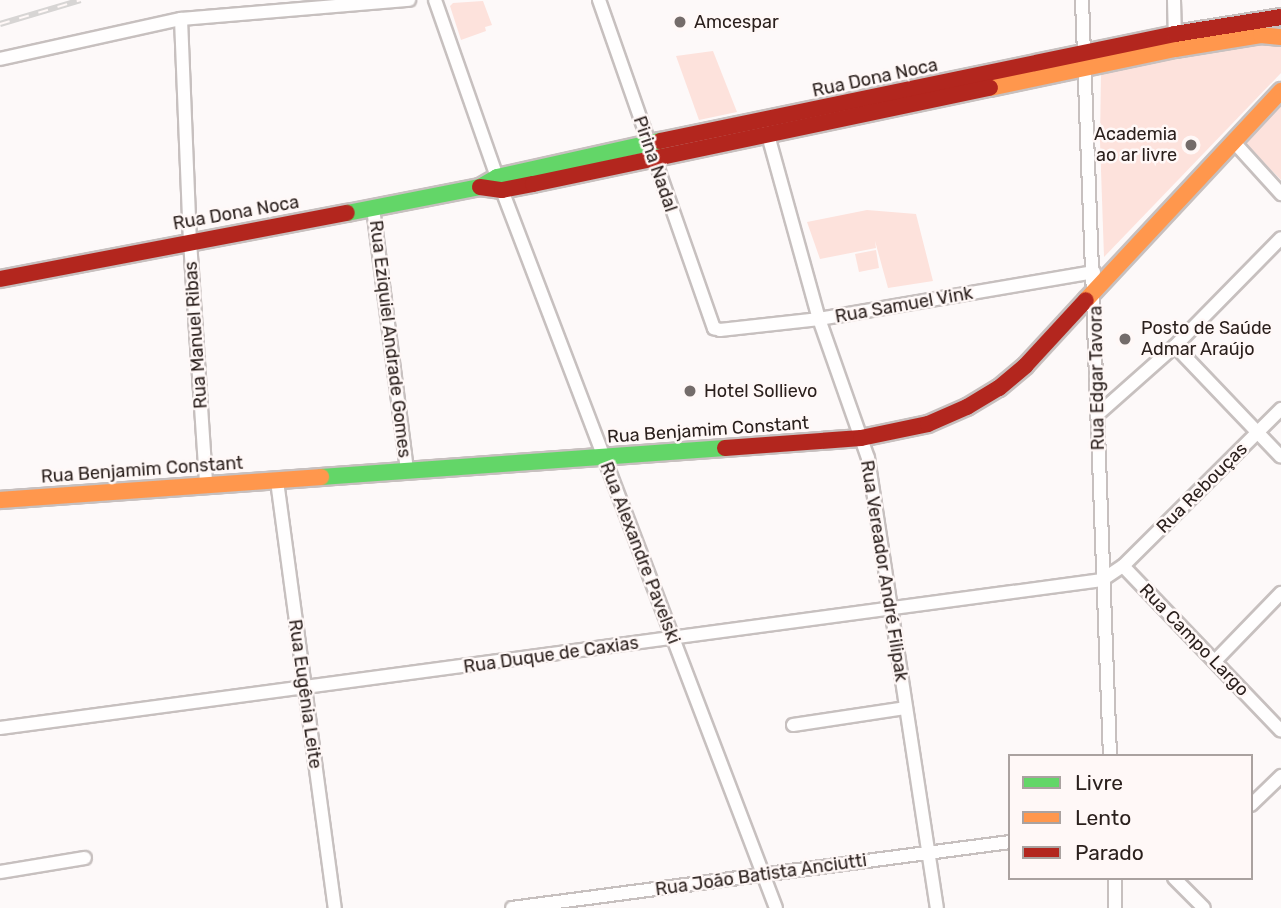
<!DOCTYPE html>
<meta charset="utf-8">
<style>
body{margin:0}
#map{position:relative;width:1281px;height:908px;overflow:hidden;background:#fdf9f9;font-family:Rubik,sans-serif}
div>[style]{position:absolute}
.green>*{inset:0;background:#fde2dc}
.roads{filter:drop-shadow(2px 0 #c7c0bf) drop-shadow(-2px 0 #c7c0bf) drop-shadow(0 2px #c7c0bf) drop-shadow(0 -2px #c7c0bf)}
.street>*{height:12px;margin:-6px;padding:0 6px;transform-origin:6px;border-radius:6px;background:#fffefe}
.fast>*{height:16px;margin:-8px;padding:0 8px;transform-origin:8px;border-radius:8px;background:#63d668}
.slow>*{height:16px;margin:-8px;padding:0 8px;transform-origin:8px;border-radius:8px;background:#ff974d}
.jam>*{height:16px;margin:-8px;padding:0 8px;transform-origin:8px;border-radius:8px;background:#b3261e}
.rail>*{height:6px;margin-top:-3px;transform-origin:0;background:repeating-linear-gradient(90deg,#fff8f7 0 10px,#d7d5d4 0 20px);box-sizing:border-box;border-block:2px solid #d7d5d4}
.dots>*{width:19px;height:19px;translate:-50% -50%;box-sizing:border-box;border:4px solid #fff8f7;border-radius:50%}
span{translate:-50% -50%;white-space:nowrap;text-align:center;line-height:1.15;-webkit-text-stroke:5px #fff8f7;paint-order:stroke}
.poi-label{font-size:18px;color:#2b201d}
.left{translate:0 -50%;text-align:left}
.right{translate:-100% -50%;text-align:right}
.street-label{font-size:18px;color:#2b201d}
.legend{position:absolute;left:1008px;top:754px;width:245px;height:126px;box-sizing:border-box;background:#fff8f7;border:2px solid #aaa2a0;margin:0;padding:9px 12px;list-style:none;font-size:21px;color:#2b201d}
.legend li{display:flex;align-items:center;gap:14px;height:35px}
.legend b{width:35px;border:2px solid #aaa2a0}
</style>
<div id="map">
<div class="green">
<i style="clip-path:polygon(483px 1px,492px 25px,485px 27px,486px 31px,461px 40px,450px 6px,453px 3px)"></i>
<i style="clip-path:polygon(1249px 40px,1281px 43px,1281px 73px,1104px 257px,1100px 141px,1101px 73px)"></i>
<i style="clip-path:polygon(713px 51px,737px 112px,699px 120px,676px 56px)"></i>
<i style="clip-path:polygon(1281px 101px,1281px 180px,1240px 138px)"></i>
<i style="clip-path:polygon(867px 210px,916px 214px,933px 281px,888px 288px,875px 241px,876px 248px,820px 259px,807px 222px)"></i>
<i style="clip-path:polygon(876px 250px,879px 268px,859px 272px,855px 254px)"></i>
</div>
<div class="roads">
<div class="street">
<i style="left:435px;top:0;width:188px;rotate:70.7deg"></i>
<i style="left:497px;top:177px;width:782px;rotate:69.11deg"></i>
<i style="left:599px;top:0;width:348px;rotate:70.7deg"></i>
<i style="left:714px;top:328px;width:6px;rotate:18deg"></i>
<i style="left:720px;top:330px;width:100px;rotate:-6.3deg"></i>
<i style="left:819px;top:319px;width:279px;rotate:-9.7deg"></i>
<i style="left:1082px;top:0;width:757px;rotate:87.88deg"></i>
<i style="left:1174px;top:0;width:42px;rotate:88.6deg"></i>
<i style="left:181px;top:19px;width:222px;rotate:87.7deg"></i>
<i style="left:190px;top:241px;width:244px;rotate:86.2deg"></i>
<i style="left:0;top:59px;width:185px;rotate:-12.5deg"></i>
<i style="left:181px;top:19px;width:229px;rotate:-4.8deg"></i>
<i style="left:766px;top:128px;width:198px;rotate:74.5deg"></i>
<i style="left:819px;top:319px;width:147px;rotate:70.6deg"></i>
<i style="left:868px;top:458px;width:455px;rotate:81.3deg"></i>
<i style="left:1233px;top:141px;width:72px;rotate:47.8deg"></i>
<i style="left:373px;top:208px;width:264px;rotate:82.6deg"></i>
<i style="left:1175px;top:346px;width:153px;rotate:46.3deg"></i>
<i style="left:1097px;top:415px;width:104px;rotate:-41.5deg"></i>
<i style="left:1175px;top:346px;width:151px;rotate:-45.5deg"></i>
<i style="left:277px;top:481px;width:431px;rotate:82.3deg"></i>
<i style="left:1123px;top:566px;width:223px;rotate:-44.8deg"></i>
<i style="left:1215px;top:661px;width:95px;rotate:-45.9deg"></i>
<i style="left:793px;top:725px;width:113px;rotate:-8.6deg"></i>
<i style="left:0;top:728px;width:1112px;rotate:-7.65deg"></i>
<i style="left:1102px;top:580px;width:25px;rotate:-34deg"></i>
<i style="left:1123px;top:566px;width:228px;rotate:46.2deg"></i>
<i style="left:1251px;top:805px;width:42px;rotate:-44deg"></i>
<i style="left:0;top:872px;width:86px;rotate:-9.4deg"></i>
<i style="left:1115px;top:878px;width:30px;rotate:90deg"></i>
<i style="left:1174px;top:878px;width:42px;rotate:45deg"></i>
<i style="left:512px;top:908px;width:502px;rotate:-7.55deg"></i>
</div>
<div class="fast">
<i style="left:347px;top:213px;width:136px;rotate:-11.1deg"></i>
<i style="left:480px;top:187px;width:20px;rotate:-30deg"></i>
<i style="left:497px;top:177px;width:167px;rotate:-12.5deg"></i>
<i style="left:321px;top:477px;width:405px;rotate:-4.1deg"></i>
</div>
<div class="slow">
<i style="left:990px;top:88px;width:189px;rotate:-11.9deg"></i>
<i style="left:1175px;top:49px;width:87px;rotate:-9.2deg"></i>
<i style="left:1261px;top:35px;width:20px;rotate:6deg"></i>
<i style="left:1086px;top:300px;width:286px;rotate:-47deg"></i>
<i style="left:0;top:500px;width:322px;rotate:-4.1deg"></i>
</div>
<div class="jam">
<i style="left:660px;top:141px;width:526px;rotate:-11.74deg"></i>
<i style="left:1175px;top:34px;width:107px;rotate:-9.1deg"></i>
<i style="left:480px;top:187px;width:22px;rotate:8deg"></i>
<i style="left:502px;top:190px;width:32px;rotate:-11deg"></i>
<i style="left:533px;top:184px;width:467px;rotate:-11.9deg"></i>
<i style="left:0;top:279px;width:353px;rotate:-10.8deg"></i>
<i style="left:725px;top:448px;width:136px;rotate:-4.2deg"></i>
<i style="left:861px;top:438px;width:68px;rotate:-11.8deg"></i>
<i style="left:928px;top:424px;width:43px;rotate:-23.6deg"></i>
<i style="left:967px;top:407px;width:37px;rotate:-31deg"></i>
<i style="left:999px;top:388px;width:35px;rotate:-40deg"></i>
<i style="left:1026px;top:365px;width:88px;rotate:-47.3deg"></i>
</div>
</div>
<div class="rail">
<i style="left:0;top:24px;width:84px;rotate:-16.5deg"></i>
</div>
<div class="dots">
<i style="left:680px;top:22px;background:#746c6a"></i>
<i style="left:1191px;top:145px;background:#746c6a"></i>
<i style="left:1125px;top:339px;background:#746c6a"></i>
<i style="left:690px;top:391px;background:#746c6a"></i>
</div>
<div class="poi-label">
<span class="left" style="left:694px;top:22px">Amcespar</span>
<span class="right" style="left:1177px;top:145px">Academia<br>ao ar livre</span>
<span class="left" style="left:1141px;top:339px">Posto de Saúde<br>Admar Araújo</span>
<span class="left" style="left:704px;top:391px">Hotel Sollievo</span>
</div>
<div class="street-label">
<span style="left:875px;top:78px;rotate:-12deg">Rua Dona Noca</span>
<span style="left:655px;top:164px;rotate:71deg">Pirina Nadal</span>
<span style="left:236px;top:213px;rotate:-10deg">Rua Dona Noca</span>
<span style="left:904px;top:305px;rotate:-10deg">Rua Samuel Vink</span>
<span style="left:196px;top:335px;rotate:-94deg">Rua Manuel Ribas</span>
<span style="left:390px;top:339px;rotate:83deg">Rua Eziquiel Andrade Gomes</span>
<span style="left:1097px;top:378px;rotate:-91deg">Rua Edgar Tavora</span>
<span style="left:708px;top:430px;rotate:-4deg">Rua Benjamim Constant</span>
<span style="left:142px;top:470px;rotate:-4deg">Rua Benjamim Constant</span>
<span style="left:1202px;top:488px;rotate:-45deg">Rua Rebouças</span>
<span style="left:640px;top:553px;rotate:69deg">Rua Alexandre Pavelski</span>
<span style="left:884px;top:571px;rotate:81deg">Rua Vereador André Filipak</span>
<span style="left:1194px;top:640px;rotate:46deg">Rua Campo Largo</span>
<span style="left:551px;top:655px;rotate:-8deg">Rua Duque de Caxias</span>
<span style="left:305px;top:694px;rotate:82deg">Rua Eugênia Leite</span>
<span style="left:761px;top:875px;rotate:-8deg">Rua João Batista Anciutti</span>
</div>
<ul class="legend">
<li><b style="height:9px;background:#63d668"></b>Livre</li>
<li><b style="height:9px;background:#ff974d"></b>Lento</li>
<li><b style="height:9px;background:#b3261e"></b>Parado</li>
</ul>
</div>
